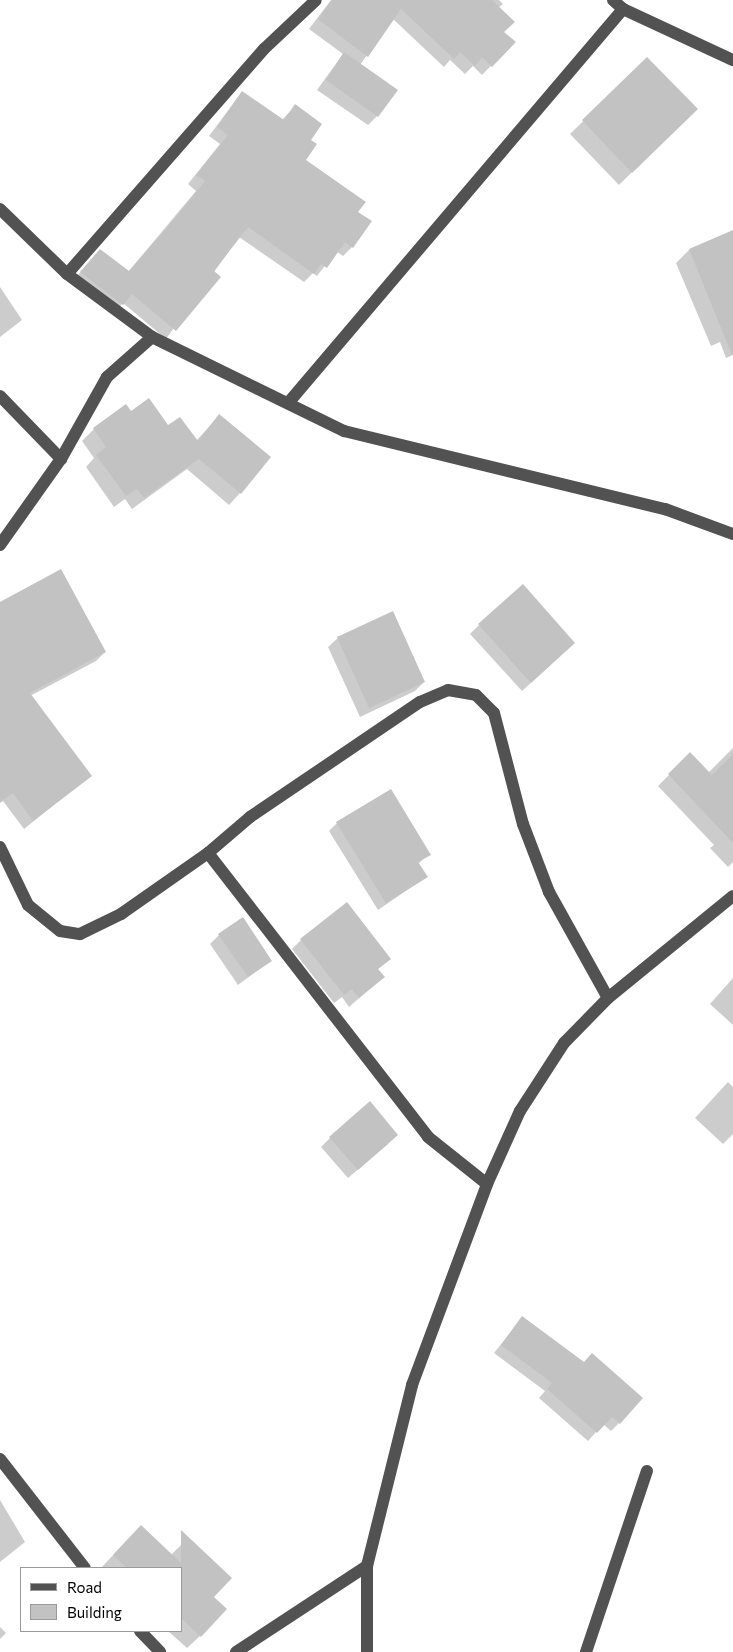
<!DOCTYPE html>
<style>
body{margin:0}
#map{position:relative;width:733px;height:1652px;overflow:hidden;background:#fff;font-family:Commissioner,sans-serif}
div>[style]{position:absolute}
.shadow>*{inset:0;background:#0003}
.building>*{inset:0;background:#c2c2c2}
.minor>*{height:12px;margin:-6px;padding:0 6px;transform-origin:6px;border-radius:6px;background:#525252}
span{translate:-50% -50%;white-space:nowrap;text-align:center;line-height:1.15;-webkit-text-stroke:4px #fff;paint-order:stroke}
.legend{position:absolute;left:20px;top:1567px;width:162px;height:65px;box-sizing:border-box;background:#fff;border:1px solid #999;margin:0;padding:6px 9px;list-style:none;font-size:15px;color:#000}
.legend li{display:flex;align-items:center;gap:10px;height:25px}
.legend b{width:25px;border:1px solid #999}
</style>
<div id="map">
<div class="shadow">
<i style="clip-path:polygon(331px 0,499px 0,503px 4px,498px 8px,503px 32px,514px 42px,482px 75px,473px 66px,465px 74px,450px 60px,444px 67px,393px 19px,360px 65px,377px 116px,368px 125px,317px 90px,343px 54px,309px 29px)"></i>
<i style="clip-path:polygon(647px 59px,696px 109px,619px 185px,570px 134px)"></i>
<i style="clip-path:polygon(242px 92px,282px 120px,295px 106px,309px 141px,304px 161px,357px 212px,352px 247px,343px 256px,336px 251px,317px 276px,313px 273px,304px 282px,239px 237px,166px 339px,123px 303px,113px 314px,72px 282px,91px 260px,128px 272px,196px 191px,188px 184px,220px 144px,209px 136px)"></i>
<i style="clip-path:polygon(733px 232px,733px 355px,726px 358px,720px 342px,711px 346px,676px 263px,689px 250px)"></i>
<i style="clip-path:polygon(0 287px,22px 320px,0 337px)"></i>
<i style="clip-path:polygon(219px 416px,240px 493px,229px 505px,187px 469px,132px 509px,125px 499px,114px 507px,86px 467px,94px 458px,82px 441px,94px 429px,168px 427px,196px 441px)"></i>
<i style="clip-path:polygon(479px 625px,564px 652px,522px 691px,470px 634px)"></i>
<i style="clip-path:polygon(338px 638px,424px 682px,415px 691px,360px 717px,328px 647px)"></i>
<i style="clip-path:polygon(105px 652px,96px 661px,30px 696px,90px 776px,24px 829px,3px 801px,0 803px,0 674px)"></i>
<i style="clip-path:polygon(733px 748px,733px 862px,728px 867px,710px 848px,714px 845px,658px 786px,690px 754px,708px 773px)"></i>
<i style="clip-path:polygon(337px 823px,429px 854px,418px 864px,426px 877px,378px 910px,329px 831px)"></i>
<i style="clip-path:polygon(219px 935px,270px 961px,238px 985px,210px 944px)"></i>
<i style="clip-path:polygon(301px 940px,389px 959px,377px 970px,383px 977px,349px 1007px,342px 997px,334px 1003px,292px 949px)"></i>
<i style="clip-path:polygon(733px 978px,733px 1025px,710px 1004px)"></i>
<i style="clip-path:polygon(728px 1082px,733px 1087px,733px 1134px,723px 1144px,695px 1118px)"></i>
<i style="clip-path:polygon(330px 1138px,388px 1144px,348px 1178px,321px 1147px)"></i>
<i style="clip-path:polygon(522px 1318px,619px 1423px,611px 1431px,603px 1424px,588px 1441px,539px 1398px,545px 1391px,494px 1353px)"></i>
<i style="clip-path:polygon(0 1500px,25px 1542px,0 1562px)"></i>
<i style="clip-path:polygon(188px 1538px,212px 1597px,200px 1636px,187px 1648px,168px 1631px,181px 1631px,181px 1568px,101px 1568px,128px 1539px,171px 1555px)"></i>
<i style="clip-path:polygon(0 1627px,6px 1633px,0 1639px)"></i>
</div>
<div class="building">
<i style="clip-path:polygon(332px 0,492px 0,515px 22px,504px 32px,516px 42px,492px 67px,482px 57px,475px 66px,460px 52px,454px 59px,401px 9px,368px 57px,318px 19px)"></i>
<i style="clip-path:polygon(344px 52px,398px 90px,378px 117px,326px 80px)"></i>
<i style="clip-path:polygon(647px 57px,698px 109px,632px 173px,582px 120px)"></i>
<i style="clip-path:polygon(242px 91px,284px 120px,295px 104px,322px 124px,311px 140px,317px 144px,306px 160px,366px 202px,358px 212px,372px 221px,353px 248px,345px 242px,327px 268px,321px 264px,314px 274px,248px 227px,214px 271px,221px 277px,176px 331px,132px 294px,123px 305px,80px 272px,100px 249px,129px 271px,165px 230px,205px 181px,196px 175px,228px 135px,217px 127px)"></i>
<i style="clip-path:polygon(733px 230px,733px 355px,732px 355px,689px 249px)"></i>
<i style="clip-path:polygon(149px 398px,168px 425px,180px 417px,198px 441px,219px 414px,271px 457px,241px 494px,199px 459px,144px 498px,137px 489px,126px 496px,96px 455px,106px 447px,93px 428px,126px 404px,131px 411px)"></i>
<i style="clip-path:polygon(61px 569px,106px 652px,30px 693px,92px 776px,33px 821px,13px 793px,0 802px,0 602px)"></i>
<i style="clip-path:polygon(523px 584px,575px 643px,531px 683px,478px 624px)"></i>
<i style="clip-path:polygon(393px 611px,425px 682px,369px 708px,337px 637px)"></i>
<i style="clip-path:polygon(690px 752px,712px 775px,733px 754px,733px 843px,668px 774px)"></i>
<i style="clip-path:polygon(391px 789px,431px 855px,418px 862px,428px 877px,386px 903px,336px 822px)"></i>
<i style="clip-path:polygon(347px 902px,391px 959px,378px 969px,385px 977px,359px 998px,352px 989px,344px 995px,300px 939px)"></i>
<i style="clip-path:polygon(243px 917px,272px 961px,248px 977px,218px 934px)"></i>
<i style="clip-path:polygon(370px 1101px,398px 1135px,358px 1170px,329px 1137px)"></i>
<i style="clip-path:polygon(522px 1316px,584px 1362px,592px 1353px,643px 1398px,620px 1424px,612px 1417px,597px 1433px,547px 1389px,552px 1383px,501px 1345px)"></i>
<i style="clip-path:polygon(141px 1525px,181px 1563px,181px 1530px,232px 1578px,214px 1597px,227px 1609px,201px 1637px,181px 1618px,181px 1568px,127px 1568px,113px 1555px)"></i>
</div>
<div class="minor">
<i style="left:613px;top:0;width:13px;rotate:42deg"></i>
<i style="left:623px;top:9px;width:121px;rotate:24.9deg"></i>
<i style="left:0;top:209px;width:93px;rotate:44.1deg"></i>
<i style="left:67px;top:274px;width:106px;rotate:36.5deg"></i>
<i style="left:152px;top:337px;width:214px;rotate:26.1deg"></i>
<i style="left:344px;top:431px;width:330px;rotate:13.7deg"></i>
<i style="left:665px;top:509px;width:72px;rotate:20.2deg"></i>
<i style="left:67px;top:274px;width:299px;rotate:-48.8deg"></i>
<i style="left:264px;top:49px;width:71px;rotate:-43.3deg"></i>
<i style="left:0;top:396px;width:88px;rotate:45.9deg"></i>
<i style="left:289px;top:402px;width:516px;rotate:-49.64deg"></i>
<i style="left:0;top:545px;width:105px;rotate:-54.7deg"></i>
<i style="left:61px;top:459px;width:94px;rotate:-60.7deg"></i>
<i style="left:107px;top:377px;width:60px;rotate:-41.6deg"></i>
<i style="left:0;top:847px;width:64px;rotate:64.2deg"></i>
<i style="left:28px;top:905px;width:41px;rotate:39.1deg"></i>
<i style="left:60px;top:931px;width:20px;rotate:9deg"></i>
<i style="left:80px;top:934px;width:46px;rotate:-26deg"></i>
<i style="left:121px;top:914px;width:106px;rotate:-35deg"></i>
<i style="left:208px;top:853px;width:55px;rotate:-40.6deg"></i>
<i style="left:250px;top:817px;width:205px;rotate:-34.1deg"></i>
<i style="left:420px;top:702px;width:30px;rotate:-23deg"></i>
<i style="left:448px;top:690px;width:28px;rotate:10deg"></i>
<i style="left:476px;top:695px;width:25px;rotate:45deg"></i>
<i style="left:494px;top:713px;width:115px;rotate:75.4deg"></i>
<i style="left:523px;top:824px;width:73px;rotate:69.1deg"></i>
<i style="left:549px;top:892px;width:121px;rotate:60.9deg"></i>
<i style="left:208px;top:853px;width:359px;rotate:52.2deg"></i>
<i style="left:428px;top:1137px;width:75px;rotate:38.5deg"></i>
<i style="left:0;top:1459px;width:138px;rotate:52.1deg"></i>
<i style="left:140px;top:1631px;width:29px;rotate:46deg"></i>
<i style="left:236px;top:1652px;width:157px;rotate:-33.3deg"></i>
<i style="left:367px;top:1652px;width:86px;rotate:-90deg"></i>
<i style="left:367px;top:1566px;width:187px;rotate:-76deg"></i>
<i style="left:412px;top:1385px;width:215px;rotate:-69.5deg"></i>
<i style="left:487px;top:1184px;width:80px;rotate:-65.7deg"></i>
<i style="left:520px;top:1111px;width:81px;rotate:-57.1deg"></i>
<i style="left:564px;top:1043px;width:63px;rotate:-45.6deg"></i>
<i style="left:608px;top:998px;width:161px;rotate:-39.2deg"></i>
<i style="left:586px;top:1652px;width:191px;rotate:-71.4deg"></i>
</div>
<ul class="legend">
<li><b style="height:6px;background:#525252"></b>Road</li>
<li><b style="height:14px;background:#c2c2c2"></b>Building</li>
</ul>
</div>
